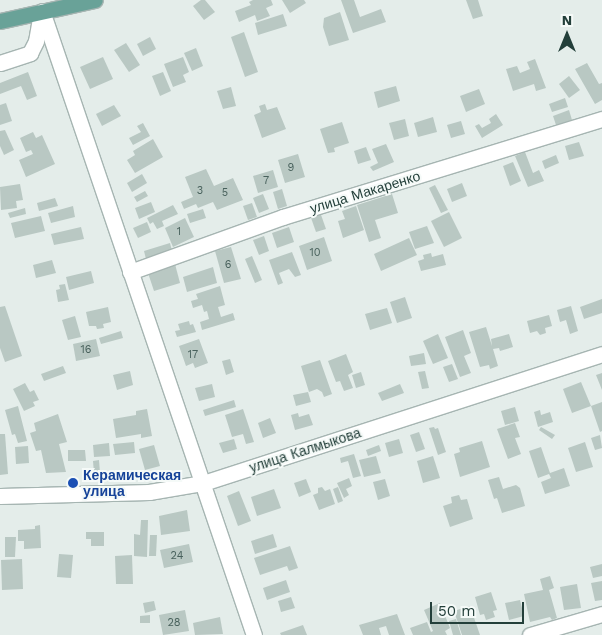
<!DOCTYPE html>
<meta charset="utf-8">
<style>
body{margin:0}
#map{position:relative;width:602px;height:635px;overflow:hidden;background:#e4edea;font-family:"Work Sans",sans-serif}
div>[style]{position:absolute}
.building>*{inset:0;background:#b9c8c3}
.roads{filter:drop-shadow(1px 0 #a6b5b2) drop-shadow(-1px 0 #a6b5b2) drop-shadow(0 1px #a6b5b2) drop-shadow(0 -1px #a6b5b2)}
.minor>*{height:15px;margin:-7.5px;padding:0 7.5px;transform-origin:7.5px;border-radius:7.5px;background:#fff}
.major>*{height:15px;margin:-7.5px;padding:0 7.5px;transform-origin:7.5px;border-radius:7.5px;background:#69a298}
.dots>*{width:14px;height:14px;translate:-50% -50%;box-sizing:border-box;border:2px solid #f5faf8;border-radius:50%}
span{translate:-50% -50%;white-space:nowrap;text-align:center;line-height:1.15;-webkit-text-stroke:4px #f5faf8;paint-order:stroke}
.number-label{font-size:11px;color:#48615c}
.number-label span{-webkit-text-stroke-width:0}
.street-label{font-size:14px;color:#233f3a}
.transit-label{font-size:14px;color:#164399;font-weight:700}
.left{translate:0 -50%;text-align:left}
.north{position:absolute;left:542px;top:10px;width:50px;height:50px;-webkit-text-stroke:4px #f5faf8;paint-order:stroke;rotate:0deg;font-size:14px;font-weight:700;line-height:20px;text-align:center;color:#233f3a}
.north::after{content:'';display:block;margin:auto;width:18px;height:22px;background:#233f3a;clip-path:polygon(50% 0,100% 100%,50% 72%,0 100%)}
.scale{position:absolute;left:430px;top:602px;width:94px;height:22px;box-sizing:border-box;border:2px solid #233f3a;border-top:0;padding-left:6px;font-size:15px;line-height:18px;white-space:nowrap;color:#233f3a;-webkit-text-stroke:4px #f5faf8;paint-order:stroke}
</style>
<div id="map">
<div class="building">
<i style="clip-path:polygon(201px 0,205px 0,215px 12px,204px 20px,193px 6px)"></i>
<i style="clip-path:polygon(253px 0,271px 0,273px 5px,266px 8px,270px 16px,257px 21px,255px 15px,239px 22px,235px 11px,251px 5px,249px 2px)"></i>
<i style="clip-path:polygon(282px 0,304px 0,306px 3px,290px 13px)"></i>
<i style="clip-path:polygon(341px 0,354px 0,360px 17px,381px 9px,386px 22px,353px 33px)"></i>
<i style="clip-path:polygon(466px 0,478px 0,483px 16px,473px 19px)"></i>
<i style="clip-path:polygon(340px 12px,349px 40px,329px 46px,323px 27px,324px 18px)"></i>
<i style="clip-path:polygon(283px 14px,287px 26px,258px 35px,255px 23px)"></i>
<i style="clip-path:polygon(244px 32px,258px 72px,245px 77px,231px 37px)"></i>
<i style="clip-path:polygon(150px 37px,156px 49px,143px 56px,137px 44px)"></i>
<i style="clip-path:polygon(126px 43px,140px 65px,129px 72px,114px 50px)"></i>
<i style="clip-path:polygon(196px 48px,203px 66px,192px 71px,184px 53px)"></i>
<i style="clip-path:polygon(103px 57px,113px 79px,90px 89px,80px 67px)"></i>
<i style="clip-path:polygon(183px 57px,189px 72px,183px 75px,186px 82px,173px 87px,164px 64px)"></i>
<i style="clip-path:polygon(535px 59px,546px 88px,536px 91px,534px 84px,513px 91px,506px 69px,517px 66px,520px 73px,530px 69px,527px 62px)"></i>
<i style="clip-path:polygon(587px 63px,599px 84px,602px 83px,602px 100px,595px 104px,575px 69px)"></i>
<i style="clip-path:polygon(28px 72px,37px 96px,27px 100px,21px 86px,0 94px,0 83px)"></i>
<i style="clip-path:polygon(163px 72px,171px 91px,160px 96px,152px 76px)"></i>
<i style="clip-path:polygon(569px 76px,580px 90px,569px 98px,559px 84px)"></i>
<i style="clip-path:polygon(396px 86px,400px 101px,378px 108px,374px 92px)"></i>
<i style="clip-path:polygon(231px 87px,236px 106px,223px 109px,217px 91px)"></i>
<i style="clip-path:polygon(479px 89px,485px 104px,466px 112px,460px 96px)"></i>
<i style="clip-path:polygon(565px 98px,568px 107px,552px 112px,549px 104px)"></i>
<i style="clip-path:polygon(6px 103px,12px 121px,0 125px,0 105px)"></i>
<i style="clip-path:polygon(265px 104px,267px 110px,277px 107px,286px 129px,262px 138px,254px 115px,261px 112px,259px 106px)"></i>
<i style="clip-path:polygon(114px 105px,121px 116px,102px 126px,96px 114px)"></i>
<i style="clip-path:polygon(569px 110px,572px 120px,556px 125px,553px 116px)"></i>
<i style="clip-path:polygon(496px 114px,503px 125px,482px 138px,475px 126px,479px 124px,482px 128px,491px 123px,489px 119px)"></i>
<i style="clip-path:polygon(433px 117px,437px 132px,418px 137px,414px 123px)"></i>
<i style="clip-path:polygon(405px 119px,409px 136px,394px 140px,389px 123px)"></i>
<i style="clip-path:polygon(461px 121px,465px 134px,451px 138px,447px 125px)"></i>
<i style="clip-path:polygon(342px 122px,349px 143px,334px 148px,335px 152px,328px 153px,320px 129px)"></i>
<i style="clip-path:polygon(143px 123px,150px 136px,133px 145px,129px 138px,141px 132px,137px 126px)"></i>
<i style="clip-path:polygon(5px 130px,14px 150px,4px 155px,0 146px,0 131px)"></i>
<i style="clip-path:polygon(33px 132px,36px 138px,42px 135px,55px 164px,26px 177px,19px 160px,33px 154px,31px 150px,26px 152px,20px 138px)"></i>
<i style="clip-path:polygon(153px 139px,163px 157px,135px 173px,127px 160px,135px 155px,133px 151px)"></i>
<i style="clip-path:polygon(579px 142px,584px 156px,569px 160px,565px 146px)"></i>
<i style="clip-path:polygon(386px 144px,394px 162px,373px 171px,370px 167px,378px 163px,372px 149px)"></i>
<i style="clip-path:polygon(366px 147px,371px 160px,358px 164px,354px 151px)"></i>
<i style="clip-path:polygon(525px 152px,533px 173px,539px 170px,544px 181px,528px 187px,515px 156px)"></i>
<i style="clip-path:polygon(298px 154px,305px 177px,285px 183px,278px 160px)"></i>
<i style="clip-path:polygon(556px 155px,559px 163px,545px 169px,542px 161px)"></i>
<i style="clip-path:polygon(513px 162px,521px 181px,510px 186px,503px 166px)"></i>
<i style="clip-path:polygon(206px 169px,214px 186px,233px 178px,243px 200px,217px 210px,213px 202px,198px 208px,196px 204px,184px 209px,181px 202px,193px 197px,185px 177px)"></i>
<i style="clip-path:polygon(273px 170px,278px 187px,258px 193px,253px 176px)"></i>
<i style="clip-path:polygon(142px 174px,147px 183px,132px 192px,127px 183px)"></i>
<i style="clip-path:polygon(462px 183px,467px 196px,452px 202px,447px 189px)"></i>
<i style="clip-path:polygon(20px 184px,23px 200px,16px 201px,17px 208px,1px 210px,0 187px)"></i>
<i style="clip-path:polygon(435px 185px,448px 210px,441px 213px,429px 188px)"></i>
<i style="clip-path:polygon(282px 189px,287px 206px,278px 209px,273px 192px)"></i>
<i style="clip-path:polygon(145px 191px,148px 196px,137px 202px,134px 197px)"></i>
<i style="clip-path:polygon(263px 194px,269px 209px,259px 213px,253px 198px)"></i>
<i style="clip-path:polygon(392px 194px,398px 213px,375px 220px,381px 238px,369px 242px,357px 205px)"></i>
<i style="clip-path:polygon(55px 198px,58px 206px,39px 211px,37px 203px)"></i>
<i style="clip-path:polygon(151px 202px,155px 212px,139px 219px,135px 208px)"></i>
<i style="clip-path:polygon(252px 203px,257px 217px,248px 220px,243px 206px)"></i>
<i style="clip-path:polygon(173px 205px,178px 214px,162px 221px,164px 226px,157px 229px,153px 222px,150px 224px,147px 218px)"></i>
<i style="clip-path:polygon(73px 206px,75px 217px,51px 223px,48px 213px)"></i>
<i style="clip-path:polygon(356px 206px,364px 230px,343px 238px,338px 221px,345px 219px,342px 211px)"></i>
<i style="clip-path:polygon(25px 208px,26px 214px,10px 218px,8px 213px)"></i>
<i style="clip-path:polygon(203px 209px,206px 218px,190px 223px,187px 214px)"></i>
<i style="clip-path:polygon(320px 212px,326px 229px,316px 232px,310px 215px)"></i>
<i style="clip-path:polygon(449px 212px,462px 238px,444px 247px,431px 221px)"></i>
<i style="clip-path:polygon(41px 216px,45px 231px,15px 238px,11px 223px)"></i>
<i style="clip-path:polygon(185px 218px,194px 237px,173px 247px,165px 228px)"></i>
<i style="clip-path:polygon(147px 222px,151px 232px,138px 238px,133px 228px)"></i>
<i style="clip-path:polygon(427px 226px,434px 243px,415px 249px,409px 232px)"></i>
<i style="clip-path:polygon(81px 227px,84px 239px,54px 245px,51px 234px)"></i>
<i style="clip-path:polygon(289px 227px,294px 242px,277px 248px,272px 233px)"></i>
<i style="clip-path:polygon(264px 236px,269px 251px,259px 255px,253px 240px)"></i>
<i style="clip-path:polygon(324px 237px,332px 261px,307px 270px,299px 246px)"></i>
<i style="clip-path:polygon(409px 238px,417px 255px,381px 271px,374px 254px)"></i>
<i style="clip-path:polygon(170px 243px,172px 251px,146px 259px,144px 251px)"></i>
<i style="clip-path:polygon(231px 247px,241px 279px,224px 283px,215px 251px)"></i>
<i style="clip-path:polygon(292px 252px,301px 275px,295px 277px,289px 269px,279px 273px,283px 283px,278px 285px,269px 260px)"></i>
<i style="clip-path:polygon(431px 253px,432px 257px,443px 254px,446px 265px,421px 271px,418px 261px,424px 259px,423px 255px)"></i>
<i style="clip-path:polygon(252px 256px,262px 280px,255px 283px,245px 259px)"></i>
<i style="clip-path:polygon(52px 260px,56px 273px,36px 278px,33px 265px)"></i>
<i style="clip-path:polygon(175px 264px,180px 283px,154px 291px,148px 273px)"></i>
<i style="clip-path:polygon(213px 267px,217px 283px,187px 292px,183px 277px)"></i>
<i style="clip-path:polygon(91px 271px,94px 283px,69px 290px,66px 277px)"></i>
<i style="clip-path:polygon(65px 284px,69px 300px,58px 302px,56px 290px,60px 289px,59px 285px)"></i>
<i style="clip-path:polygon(220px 286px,225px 305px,218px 307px,221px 317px,233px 313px,235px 320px,202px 330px,200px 322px,209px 319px,207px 311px,204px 312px,202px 305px,193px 308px,191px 301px,198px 299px,196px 294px)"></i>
<i style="clip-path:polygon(405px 297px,412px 318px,397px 323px,390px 302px)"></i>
<i style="clip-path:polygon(602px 299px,602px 313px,584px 319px,580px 307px)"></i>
<i style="clip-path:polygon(5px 306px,22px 356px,5px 362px,0 348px,0 307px)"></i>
<i style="clip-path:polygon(571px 306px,578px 331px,570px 334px,566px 320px,560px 322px,557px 310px)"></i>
<i style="clip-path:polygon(108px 307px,111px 322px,103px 324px,104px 328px,97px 329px,96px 326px,89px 326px,86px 312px)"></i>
<i style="clip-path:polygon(387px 308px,392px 323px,370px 330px,365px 314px)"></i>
<i style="clip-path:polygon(549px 315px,552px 326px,545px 328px,546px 333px,540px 335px,537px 331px,530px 333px,527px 321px)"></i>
<i style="clip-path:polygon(75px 316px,81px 337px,68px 340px,62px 320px)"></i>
<i style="clip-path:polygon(189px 321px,190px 325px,193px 324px,196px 332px,177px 337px,175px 331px,180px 330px,178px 324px)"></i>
<i style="clip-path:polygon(486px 327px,492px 346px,491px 339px,509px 334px,513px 347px,500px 351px,499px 348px,493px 349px,498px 366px,490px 369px,489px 365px,480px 367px,469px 332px)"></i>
<i style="clip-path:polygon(463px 330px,471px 353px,464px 356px,471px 373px,460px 377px,445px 337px)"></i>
<i style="clip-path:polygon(121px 331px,123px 338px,101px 344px,99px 338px)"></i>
<i style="clip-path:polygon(438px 334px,448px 358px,433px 364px,423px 341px)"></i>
<i style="clip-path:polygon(96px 339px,100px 356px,76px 361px,73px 344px)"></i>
<i style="clip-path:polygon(199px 339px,208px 363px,195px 368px,193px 363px,186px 366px,179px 346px)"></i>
<i style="clip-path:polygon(424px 353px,426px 364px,411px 366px,409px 356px)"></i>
<i style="clip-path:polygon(346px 354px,353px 372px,348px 375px,353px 388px,344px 391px,340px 381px,336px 382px,328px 361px)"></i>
<i style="clip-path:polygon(230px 359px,234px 372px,226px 375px,222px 361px)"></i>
<i style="clip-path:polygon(320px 360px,332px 394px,324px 397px,322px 392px,317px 389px,309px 392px,301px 366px)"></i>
<i style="clip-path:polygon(452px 364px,458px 379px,449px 382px,443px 367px)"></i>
<i style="clip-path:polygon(63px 366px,66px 373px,44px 381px,41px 374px)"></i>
<i style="clip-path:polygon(130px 371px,133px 385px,117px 390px,113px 375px)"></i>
<i style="clip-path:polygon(425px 371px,429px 388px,422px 389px,418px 372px)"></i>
<i style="clip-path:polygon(361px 372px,365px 385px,356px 388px,352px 375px)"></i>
<i style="clip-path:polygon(602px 373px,602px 390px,596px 375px)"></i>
<i style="clip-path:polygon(581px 382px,591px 406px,572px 413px,563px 389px)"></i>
<i style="clip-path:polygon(25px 383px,30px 392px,34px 390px,39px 400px,33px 402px,35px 406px,24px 411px,13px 389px)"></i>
<i style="clip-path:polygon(212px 384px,215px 397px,199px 401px,195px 388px)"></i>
<i style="clip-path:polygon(400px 384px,404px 393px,382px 401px,378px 393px)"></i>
<i style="clip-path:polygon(308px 392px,311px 402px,296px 406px,293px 395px)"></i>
<i style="clip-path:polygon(234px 400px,236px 407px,205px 416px,203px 410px)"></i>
<i style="clip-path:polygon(602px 402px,602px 431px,600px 432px,591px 406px)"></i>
<i style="clip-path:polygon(18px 406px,27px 441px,18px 443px,15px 434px,12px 435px,5px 410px)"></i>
<i style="clip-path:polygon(515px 407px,519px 421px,505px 425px,501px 411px)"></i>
<i style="clip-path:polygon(147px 409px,152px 436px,141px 438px,141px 434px,116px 438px,113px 419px,136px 415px,136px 411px)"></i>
<i style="clip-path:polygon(243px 409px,254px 442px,246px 444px,243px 434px,232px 437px,225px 415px)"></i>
<i style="clip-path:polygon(540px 410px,541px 415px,550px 412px,553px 422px,538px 427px,534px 412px)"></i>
<i style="clip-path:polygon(298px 413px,299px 417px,309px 414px,313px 425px,295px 430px,291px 415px)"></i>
<i style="clip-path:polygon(58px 414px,67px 442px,59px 444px,66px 472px,46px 473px,41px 450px,36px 451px,30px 433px,36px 431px,34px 423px)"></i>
<i style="clip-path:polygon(270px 418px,276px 433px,263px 438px,258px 423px)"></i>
<i style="clip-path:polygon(515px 423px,520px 437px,515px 438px,521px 454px,508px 459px,497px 429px)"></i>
<i style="clip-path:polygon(434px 427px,435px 429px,438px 428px,446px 452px,438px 455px,429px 428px)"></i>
<i style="clip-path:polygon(541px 427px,555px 435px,552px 439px,539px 430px)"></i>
<i style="clip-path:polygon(419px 432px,425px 449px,416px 452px,410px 435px)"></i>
<i style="clip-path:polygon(0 434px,5px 434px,8px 474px,0 475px)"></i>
<i style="clip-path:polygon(600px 435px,602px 448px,595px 450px,591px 438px)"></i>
<i style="clip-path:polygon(234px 439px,237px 449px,223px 453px,219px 443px)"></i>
<i style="clip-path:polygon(399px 439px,403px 453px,389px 457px,385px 443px)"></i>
<i style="clip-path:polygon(482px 441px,490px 467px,460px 477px,454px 454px,460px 452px,459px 448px)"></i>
<i style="clip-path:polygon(134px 442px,135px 453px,115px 455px,113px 444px)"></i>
<i style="clip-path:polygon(585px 442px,593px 467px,576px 472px,568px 448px)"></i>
<i style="clip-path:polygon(109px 443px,110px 456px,94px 457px,93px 445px)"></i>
<i style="clip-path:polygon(154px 445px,160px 466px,145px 470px,139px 449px)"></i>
<i style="clip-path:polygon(379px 445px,381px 451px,368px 456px,366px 450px)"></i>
<i style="clip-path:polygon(28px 446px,29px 463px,16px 464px,15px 447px)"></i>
<i style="clip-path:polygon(541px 447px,550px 473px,564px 468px,570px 486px,545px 494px,541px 482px,551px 478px,549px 474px,538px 478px,529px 451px)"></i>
<i style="clip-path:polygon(68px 450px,85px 450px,86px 461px,68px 461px)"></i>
<i style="clip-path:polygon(354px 454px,361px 476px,353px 478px,348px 461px,341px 463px,340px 458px)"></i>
<i style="clip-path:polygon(376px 456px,381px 473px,364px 477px,359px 460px)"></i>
<i style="clip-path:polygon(433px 456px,440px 478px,423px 483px,417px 461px)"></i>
<i style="clip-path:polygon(99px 460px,100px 473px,94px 473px,93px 461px)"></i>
<i style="clip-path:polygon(499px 477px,503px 489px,516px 485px,520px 488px,525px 506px,502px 513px,497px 498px,494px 499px,488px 480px)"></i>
<i style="clip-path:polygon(349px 478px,352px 486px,346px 489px,349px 495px,344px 498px,337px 483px)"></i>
<i style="clip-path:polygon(306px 479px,311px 492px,299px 497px,294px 483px)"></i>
<i style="clip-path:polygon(385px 479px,390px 496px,378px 500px,373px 482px)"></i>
<i style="clip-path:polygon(322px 487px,325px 491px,330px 489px,335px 504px,319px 510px,313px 495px,318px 493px,318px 488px)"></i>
<i style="clip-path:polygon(338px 487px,343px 501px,338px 503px,333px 489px)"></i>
<i style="clip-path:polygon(274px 489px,281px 508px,257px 516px,251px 497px)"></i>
<i style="clip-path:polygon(239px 491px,251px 521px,238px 526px,227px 496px)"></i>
<i style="clip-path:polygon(459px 495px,461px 500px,467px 499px,473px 519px,450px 527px,443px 506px,452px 503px,451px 497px)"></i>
<i style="clip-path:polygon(187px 510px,190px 531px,161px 535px,159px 516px)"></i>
<i style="clip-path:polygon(141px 520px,148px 520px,147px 557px,134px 556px,134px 534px,140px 535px)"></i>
<i style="clip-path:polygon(40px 525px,41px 548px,24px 549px,24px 541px,18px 541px,18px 530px,35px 529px,35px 526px)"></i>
<i style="clip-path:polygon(86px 532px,104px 532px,104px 546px,91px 546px,91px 539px,86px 539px)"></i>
<i style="clip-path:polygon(273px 534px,277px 547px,255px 554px,251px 541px)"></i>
<i style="clip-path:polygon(150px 535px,157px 535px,156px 556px,149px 556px)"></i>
<i style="clip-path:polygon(5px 537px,16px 537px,15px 557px,5px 557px)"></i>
<i style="clip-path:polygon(189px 544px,193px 562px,164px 568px,160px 550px)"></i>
<i style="clip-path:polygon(290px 546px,298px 568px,289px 571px,287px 566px,260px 575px,254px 558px)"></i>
<i style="clip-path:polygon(59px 554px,73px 555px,71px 578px,57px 577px)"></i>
<i style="clip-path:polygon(132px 555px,133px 584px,116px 584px,115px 556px)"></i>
<i style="clip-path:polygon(22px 559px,23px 589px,2px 590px,1px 560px)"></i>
<i style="clip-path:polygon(602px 564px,602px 576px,593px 578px,590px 567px)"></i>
<i style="clip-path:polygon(550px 576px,554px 588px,549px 590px,557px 618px,552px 620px,550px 617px,530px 622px,524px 594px,543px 590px,540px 579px)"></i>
<i style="clip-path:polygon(286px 580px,290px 592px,267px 600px,263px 588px)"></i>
<i style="clip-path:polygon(602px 581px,602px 600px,595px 601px,591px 583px)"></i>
<i style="clip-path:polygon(577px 584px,581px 608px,564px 610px,560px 587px)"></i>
<i style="clip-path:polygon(491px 592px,497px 610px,493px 611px,495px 617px,486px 620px,484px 614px,480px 615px,475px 597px)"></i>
<i style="clip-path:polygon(291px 597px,295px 608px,281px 612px,278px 601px)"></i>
<i style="clip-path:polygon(520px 600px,524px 616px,509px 620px,505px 603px)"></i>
<i style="clip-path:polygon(154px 601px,156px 610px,145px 613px,143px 603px)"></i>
<i style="clip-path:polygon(440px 603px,450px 628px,445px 631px,447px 635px,413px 635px,410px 628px,427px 622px,431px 632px,433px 631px,424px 610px)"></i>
<i style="clip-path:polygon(470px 606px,480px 635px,462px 635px,454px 611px)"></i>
<i style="clip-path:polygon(185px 610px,189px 631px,163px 635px,159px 615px)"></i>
<i style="clip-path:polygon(397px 614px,405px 635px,389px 635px,386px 626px,379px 628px,381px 635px,363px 635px,359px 625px)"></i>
<i style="clip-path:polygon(150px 615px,150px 623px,140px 623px,140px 616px)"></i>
<i style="clip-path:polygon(220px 617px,223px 634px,195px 635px,193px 623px)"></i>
<i style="clip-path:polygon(456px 619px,461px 635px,453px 635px,449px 621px)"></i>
<i style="clip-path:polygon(303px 625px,307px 635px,281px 635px,280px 633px)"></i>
</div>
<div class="roads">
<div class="minor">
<i style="left:42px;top:11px;width:659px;rotate:71.24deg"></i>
<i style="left:0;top:63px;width:32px;rotate:-18deg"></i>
<i style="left:30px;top:53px;width:13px;rotate:-63deg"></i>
<i style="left:36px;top:41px;width:29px;rotate:-80deg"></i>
<i style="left:130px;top:272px;width:163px;rotate:-19.8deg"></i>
<i style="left:283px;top:217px;width:334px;rotate:-17.1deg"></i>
<i style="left:0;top:496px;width:149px;rotate:-1.5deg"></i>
<i style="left:149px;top:492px;width:55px;rotate:-9.5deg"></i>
<i style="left:203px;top:483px;width:419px;rotate:-17.9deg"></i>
<i style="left:530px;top:635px;width:75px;rotate:-16.3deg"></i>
</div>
<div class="major">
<i style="left:0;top:21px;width:97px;rotate:-12.5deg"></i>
</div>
</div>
<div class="dots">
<i style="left:73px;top:483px;background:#1a4fb4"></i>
</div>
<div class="number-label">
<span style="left:291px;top:168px">9</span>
<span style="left:266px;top:181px">7</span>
<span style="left:200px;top:191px">3</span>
<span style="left:225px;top:193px">5</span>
<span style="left:179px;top:232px">1</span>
<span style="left:315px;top:253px">10</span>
<span style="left:228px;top:265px">6</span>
<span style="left:86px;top:350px">16</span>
<span style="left:193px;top:355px">17</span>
<span style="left:177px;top:556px">24</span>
<span style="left:174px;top:623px">28</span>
</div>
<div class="street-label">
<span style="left:365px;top:192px;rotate:-17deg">улица Макаренко</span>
<span style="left:305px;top:450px;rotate:-18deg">улица Калмыкова</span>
</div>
<div class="transit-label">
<span class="left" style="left:83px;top:483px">Керамическая<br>улица</span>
</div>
<div class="north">N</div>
<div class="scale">50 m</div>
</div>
